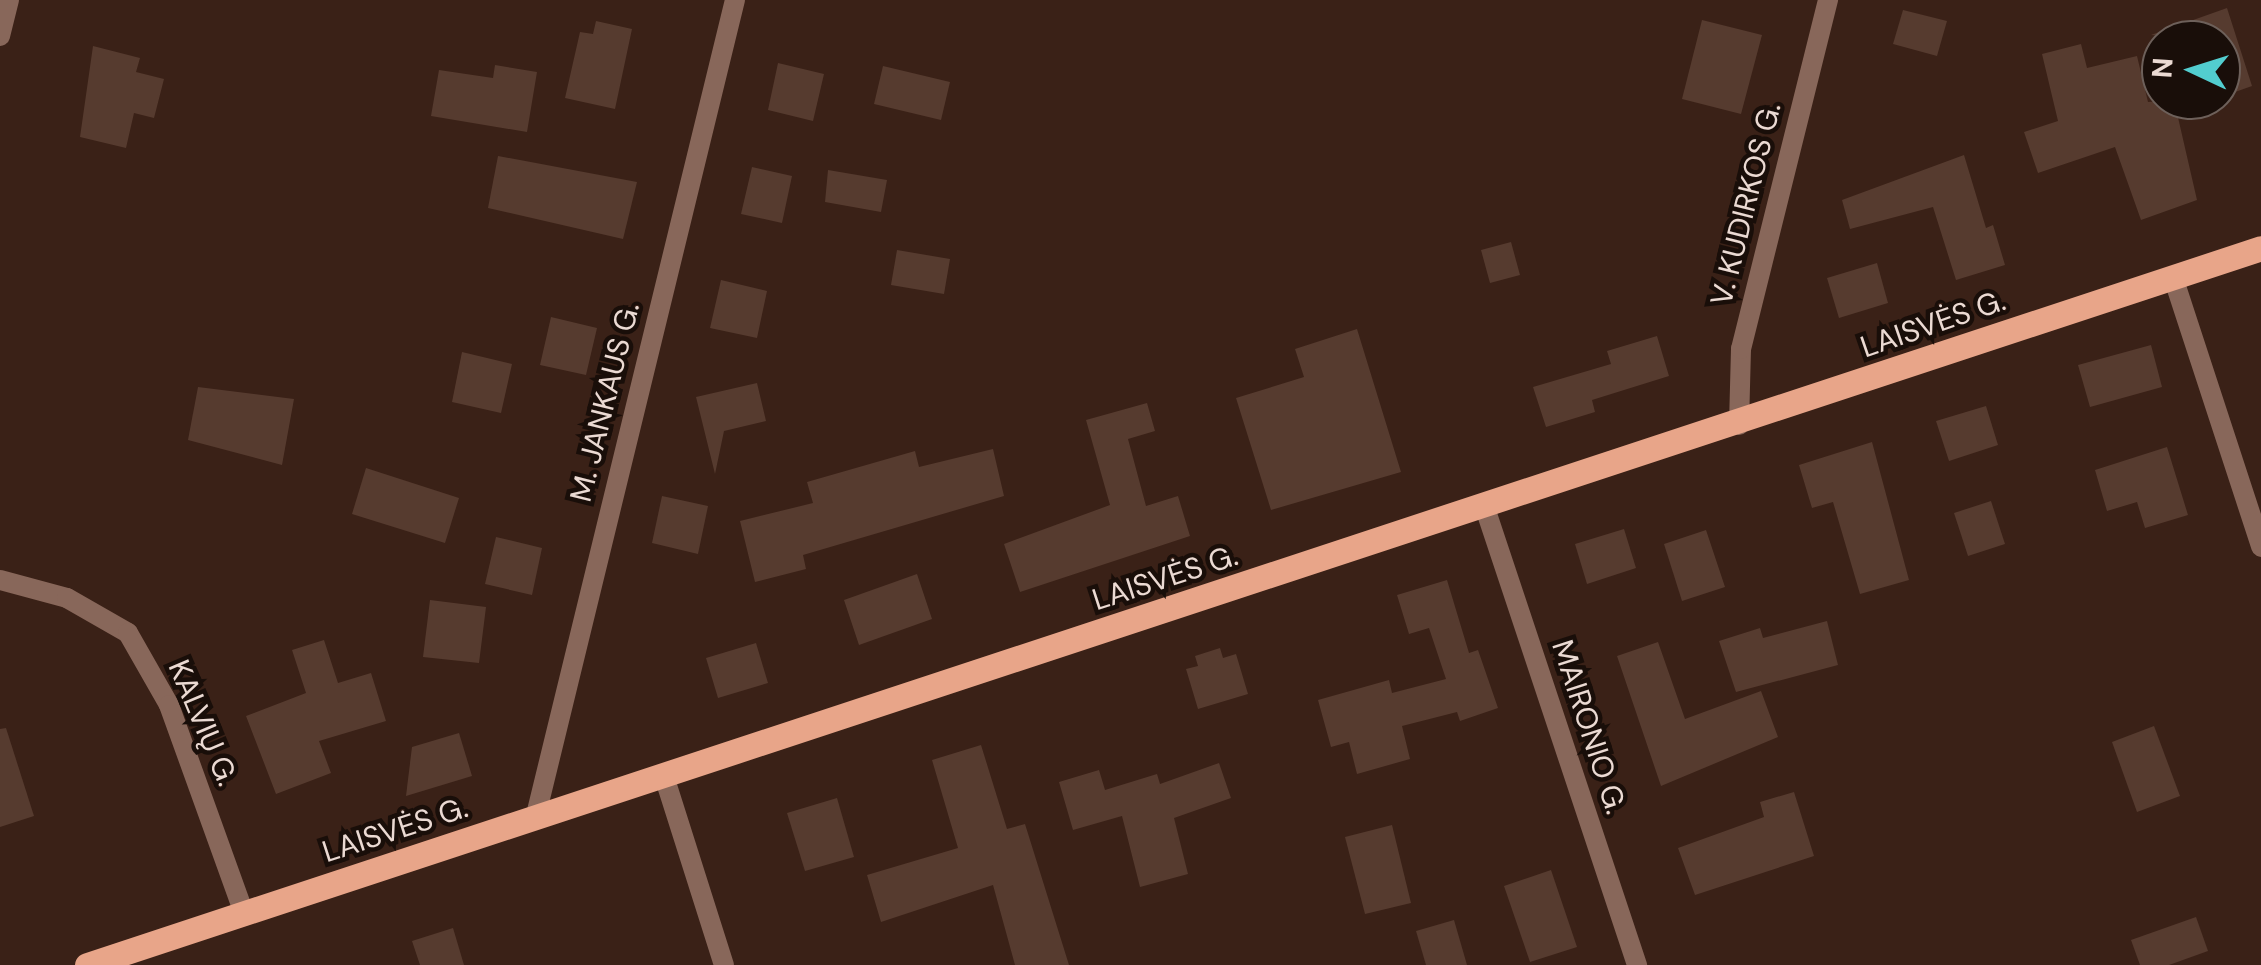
<!DOCTYPE html>
<meta charset="utf-8">
<style>
body{margin:0}
#map{position:relative;width:2261px;height:965px;overflow:hidden;background:#3a2117;font-family:"DM Sans",sans-serif}
div>[style]{position:absolute}
.building>*{inset:0;background:#563b2f}
.minor>*{height:20px;margin:-10px;padding:0 10px;transform-origin:10px;border-radius:10px;background:#88675a}
.primary>*{height:25px;margin:-12.5px;padding:0 12.5px;transform-origin:12.5px;border-radius:12.5px;background:#e8a589}
span{translate:-50% -50%;white-space:nowrap;text-align:center;line-height:1.15;-webkit-text-stroke:9px #190e09;paint-order:stroke}
.street-label{font-size:30px;color:#ebdad3}
.north{position:absolute;left:2141px;top:20px;width:100px;height:100px;box-sizing:border-box;background:#190e09;border:2px solid #6d605a;border-radius:50%;rotate:274deg;font-size:28px;font-weight:700;line-height:40px;text-align:center;color:#ebdad3}
.north::after{content:'';display:block;margin:auto;width:35px;height:45px;background:#52cdcf;clip-path:polygon(50% 0,100% 100%,50% 72%,0 100%)}
</style>
<div id="map">
<div class="building">
<i style="clip-path:polygon(2227px 8px,2252px 86px,2221px 97px,2221px 40px,2151px 35px)"></i>
<i style="clip-path:polygon(1903px 10px,1947px 21px,1937px 56px,1893px 44px)"></i>
<i style="clip-path:polygon(1702px 20px,1762px 35px,1741px 114px,1682px 99px)"></i>
<i style="clip-path:polygon(596px 21px,632px 29px,615px 109px,565px 98px,580px 32px,593px 34px)"></i>
<i style="clip-path:polygon(2081px 44px,2087px 68px,2137px 56px,2148px 102px,2174px 100px,2197px 200px,2141px 220px,2115px 147px,2038px 173px,2024px 132px,2058px 121px,2042px 54px)"></i>
<i style="clip-path:polygon(93px 46px,140px 58px,136px 72px,164px 79px,154px 118px,134px 113px,126px 148px,80px 137px)"></i>
<i style="clip-path:polygon(778px 63px,824px 74px,813px 121px,768px 110px)"></i>
<i style="clip-path:polygon(495px 65px,537px 72px,527px 132px,431px 116px,439px 70px,493px 78px)"></i>
<i style="clip-path:polygon(883px 66px,950px 82px,941px 120px,874px 104px)"></i>
<i style="clip-path:polygon(1964px 155px,1986px 228px,1993px 225px,2005px 265px,1956px 280px,1933px 207px,1850px 229px,1842px 200px)"></i>
<i style="clip-path:polygon(498px 156px,637px 182px,623px 239px,488px 208px)"></i>
<i style="clip-path:polygon(752px 167px,792px 176px,782px 223px,741px 214px)"></i>
<i style="clip-path:polygon(828px 170px,887px 180px,881px 212px,825px 202px)"></i>
<i style="clip-path:polygon(1511px 242px,1520px 275px,1490px 283px,1481px 250px)"></i>
<i style="clip-path:polygon(897px 250px,950px 259px,944px 294px,891px 285px)"></i>
<i style="clip-path:polygon(1877px 263px,1888px 303px,1839px 318px,1827px 278px)"></i>
<i style="clip-path:polygon(721px 280px,767px 291px,757px 338px,710px 328px)"></i>
<i style="clip-path:polygon(551px 317px,597px 328px,586px 375px,540px 365px)"></i>
<i style="clip-path:polygon(1357px 329px,1401px 472px,1271px 510px,1236px 398px,1304px 377px,1295px 349px)"></i>
<i style="clip-path:polygon(1657px 336px,1669px 376px,1592px 400px,1595px 412px,1546px 427px,1533px 387px,1611px 364px,1607px 351px)"></i>
<i style="clip-path:polygon(2151px 345px,2162px 387px,2090px 407px,2078px 365px)"></i>
<i style="clip-path:polygon(462px 352px,512px 364px,501px 413px,452px 402px)"></i>
<i style="clip-path:polygon(757px 383px,766px 421px,724px 431px,715px 474px,696px 397px)"></i>
<i style="clip-path:polygon(198px 387px,294px 399px,282px 465px,188px 440px)"></i>
<i style="clip-path:polygon(1147px 403px,1155px 431px,1128px 439px,1146px 506px,1178px 496px,1190px 536px,1020px 592px,1004px 544px,1110px 505px,1086px 420px)"></i>
<i style="clip-path:polygon(1986px 406px,1998px 445px,1949px 461px,1936px 421px)"></i>
<i style="clip-path:polygon(1872px 442px,1909px 580px,1860px 594px,1833px 502px,1812px 508px,1799px 465px)"></i>
<i style="clip-path:polygon(2167px 447px,2188px 515px,2145px 528px,2137px 502px,2107px 511px,2095px 470px)"></i>
<i style="clip-path:polygon(993px 449px,1004px 496px,803px 555px,806px 569px,755px 582px,740px 521px,813px 503px,807px 482px,915px 451px,919px 467px)"></i>
<i style="clip-path:polygon(366px 468px,459px 498px,445px 543px,352px 514px)"></i>
<i style="clip-path:polygon(662px 496px,708px 506px,698px 554px,652px 543px)"></i>
<i style="clip-path:polygon(1991px 501px,2005px 544px,1968px 556px,1954px 513px)"></i>
<i style="clip-path:polygon(1624px 529px,1636px 568px,1587px 584px,1575px 544px)"></i>
<i style="clip-path:polygon(1706px 530px,1725px 587px,1682px 601px,1664px 544px)"></i>
<i style="clip-path:polygon(496px 537px,542px 548px,532px 595px,485px 584px)"></i>
<i style="clip-path:polygon(917px 574px,932px 619px,859px 645px,844px 600px)"></i>
<i style="clip-path:polygon(1447px 580px,1469px 653px,1478px 650px,1498px 708px,1460px 721px,1457px 712px,1402px 726px,1410px 759px,1357px 774px,1349px 742px,1331px 747px,1318px 700px,1389px 680px,1392px 693px,1446px 679px,1429px 628px,1409px 634px,1397px 595px)"></i>
<i style="clip-path:polygon(430px 600px,486px 607px,479px 663px,423px 657px)"></i>
<i style="clip-path:polygon(1827px 621px,1838px 665px,1736px 692px,1719px 641px,1760px 628px,1763px 638px)"></i>
<i style="clip-path:polygon(324px 640px,338px 683px,371px 673px,386px 721px,319px 741px,331px 773px,276px 794px,246px 716px,306px 693px,292px 650px)"></i>
<i style="clip-path:polygon(1658px 642px,1685px 719px,1761px 691px,1778px 737px,1661px 786px,1617px 656px)"></i>
<i style="clip-path:polygon(756px 643px,768px 683px,718px 698px,706px 658px)"></i>
<i style="clip-path:polygon(1220px 648px,1223px 658px,1236px 654px,1248px 694px,1198px 709px,1186px 669px,1198px 666px,1195px 656px)"></i>
<i style="clip-path:polygon(2154px 726px,2180px 796px,2137px 812px,2112px 742px)"></i>
<i style="clip-path:polygon(6px 728px,34px 816px,0 827px,0 729px)"></i>
<i style="clip-path:polygon(459px 733px,472px 776px,406px 796px,412px 747px)"></i>
<i style="clip-path:polygon(981px 745px,1007px 829px,1025px 824px,1069px 965px,1015px 965px,993px 885px,881px 922px,867px 875px,958px 848px,932px 760px)"></i>
<i style="clip-path:polygon(1219px 763px,1231px 798px,1174px 818px,1188px 874px,1140px 887px,1122px 816px,1073px 830px,1059px 782px,1099px 770px,1105px 790px,1157px 774px,1160px 784px)"></i>
<i style="clip-path:polygon(1794px 792px,1814px 856px,1695px 895px,1678px 848px,1764px 817px,1760px 802px)"></i>
<i style="clip-path:polygon(837px 798px,854px 857px,805px 871px,787px 813px)"></i>
<i style="clip-path:polygon(1392px 825px,1411px 903px,1365px 914px,1345px 837px)"></i>
<i style="clip-path:polygon(1551px 870px,1577px 947px,1530px 962px,1504px 886px)"></i>
<i style="clip-path:polygon(2196px 917px,2208px 951px,2169px 965px,2140px 965px,2131px 940px)"></i>
<i style="clip-path:polygon(1454px 920px,1467px 965px,1426px 965px,1416px 931px)"></i>
<i style="clip-path:polygon(453px 928px,464px 965px,420px 965px,412px 941px)"></i>
</div>
<div class="minor">
<i style="left:0;top:36px;width:37px;rotate:-76deg"></i>
<i style="left:2173px;top:277px;width:284px;rotate:71.9deg"></i>
<i style="left:1739px;top:425px;width:76px;rotate:-88.5deg"></i>
<i style="left:1741px;top:349px;width:360px;rotate:-76deg"></i>
<i style="left:1485px;top:508px;width:482px;rotate:71.6deg"></i>
<i style="left:0;top:580px;width:69px;rotate:15deg"></i>
<i style="left:67px;top:598px;width:70px;rotate:29.8deg"></i>
<i style="left:128px;top:633px;width:83px;rotate:60.3deg"></i>
<i style="left:169px;top:705px;width:221px;rotate:70.2deg"></i>
<i style="left:664px;top:776px;width:198px;rotate:72.4deg"></i>
<i style="left:535px;top:819px;width:843px;rotate:-76.28deg"></i>
</div>
<div class="primary">
<i style="left:87px;top:965px;width:2289px;rotate:-18.25deg"></i>
</div>
<div class="street-label">
<span style="left:1746px;top:204px;rotate:-76deg">V. KUDIRKOS G.</span>
<span style="left:1933px;top:324px;rotate:-19deg">LAISVĖS G.</span>
<span style="left:605px;top:402px;rotate:-76deg">M. JANKAUS G.</span>
<span style="left:1165px;top:578px;rotate:-18deg">LAISVĖS G.</span>
<span style="left:203px;top:723px;rotate:67deg">KALVIŲ G.</span>
<span style="left:1589px;top:727px;rotate:72deg">MAIRONIO G.</span>
<span style="left:395px;top:830px;rotate:-18deg">LAISVĖS G.</span>
</div>
<div class="north">N</div>
</div>
